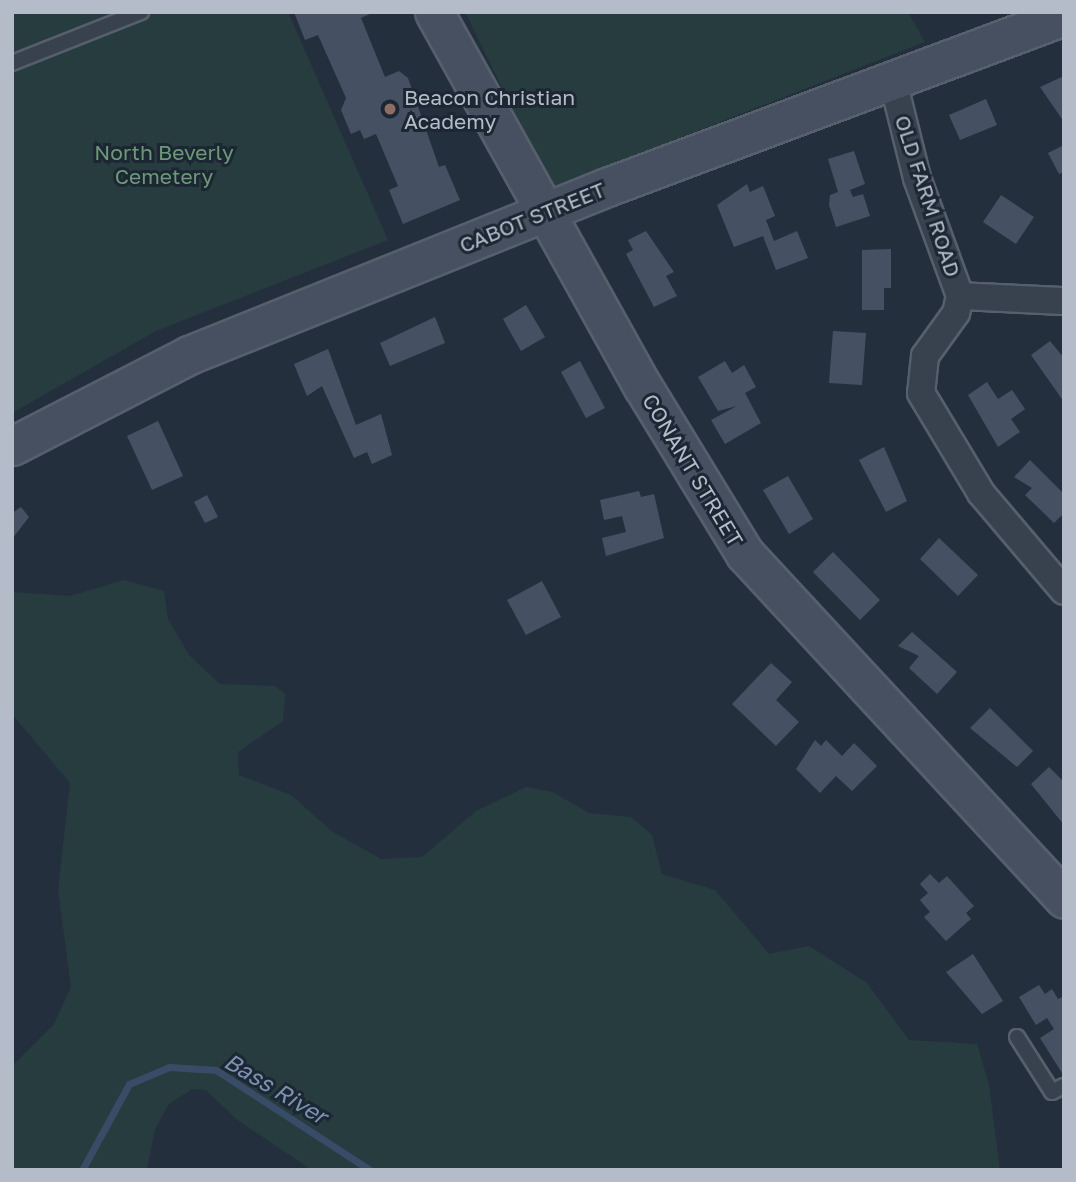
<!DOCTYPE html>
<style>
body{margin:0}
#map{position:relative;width:1076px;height:1182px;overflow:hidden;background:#242f3e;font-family:"Golos Text",sans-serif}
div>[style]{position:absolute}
.green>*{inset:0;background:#263c3f}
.stream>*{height:7px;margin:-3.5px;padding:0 3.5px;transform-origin:3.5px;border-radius:3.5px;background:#394c67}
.building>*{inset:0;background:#455162}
.roads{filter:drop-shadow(2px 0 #565f6c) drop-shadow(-2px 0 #565f6c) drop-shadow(0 2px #565f6c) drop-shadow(0 -2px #565f6c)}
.lane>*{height:14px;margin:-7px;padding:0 7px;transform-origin:7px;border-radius:7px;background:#38414e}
.street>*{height:26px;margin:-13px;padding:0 13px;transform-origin:13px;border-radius:13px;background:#38414e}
.secondary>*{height:37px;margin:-18.5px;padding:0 18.5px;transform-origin:18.5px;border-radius:18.5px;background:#465061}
.dots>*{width:19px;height:19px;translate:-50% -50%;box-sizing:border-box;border:4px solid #1d2633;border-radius:50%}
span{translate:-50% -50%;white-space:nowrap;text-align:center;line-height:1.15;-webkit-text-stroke:6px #1d2633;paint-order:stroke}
.poi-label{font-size:21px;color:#b4bcc9}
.left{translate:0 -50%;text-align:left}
.park-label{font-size:21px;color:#6b9a76}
.street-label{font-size:21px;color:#b4bcc9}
.water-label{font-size:23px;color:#7c92b1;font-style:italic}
.frame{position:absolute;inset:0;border:14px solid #b4bcc9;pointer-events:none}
</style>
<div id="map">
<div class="green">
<i style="clip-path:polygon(12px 12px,288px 12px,388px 240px,156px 331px,12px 413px)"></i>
<i style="clip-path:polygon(465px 12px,908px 12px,925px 42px,551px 188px)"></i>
<i style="clip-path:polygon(124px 580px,164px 591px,168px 619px,189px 655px,220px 684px,275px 686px,285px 694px,283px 721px,238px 752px,239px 775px,291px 795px,333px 832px,381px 859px,422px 857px,476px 811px,526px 787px,553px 792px,589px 813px,631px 817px,652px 835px,662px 874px,715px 890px,769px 954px,809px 946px,867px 983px,909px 1040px,977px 1044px,989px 1085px,1000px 1170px,312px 1170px,236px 1119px,206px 1090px,192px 1089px,169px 1104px,155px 1129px,147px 1170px,12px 1170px,12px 1066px,54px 1024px,71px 987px,58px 890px,70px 783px,12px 714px,12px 592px,70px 596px)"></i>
</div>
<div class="stream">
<i style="left:82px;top:1170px;width:98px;rotate:-61.3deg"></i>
<i style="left:129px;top:1084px;width:43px;rotate:-23deg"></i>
<i style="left:169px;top:1067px;width:47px;rotate:3.7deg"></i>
<i style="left:216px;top:1070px;width:184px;rotate:33deg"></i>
</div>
<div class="building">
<i style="clip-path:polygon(294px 12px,374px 12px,361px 18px,385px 77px,399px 71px,408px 78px,439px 167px,445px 165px,460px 200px,403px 224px,389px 190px,398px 186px,376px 134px,364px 139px,360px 130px,351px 134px,341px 110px,346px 98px,318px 35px,305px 40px)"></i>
<i style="clip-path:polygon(1064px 76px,1064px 122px,1040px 87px)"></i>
<i style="clip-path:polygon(986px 99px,997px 125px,960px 140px,949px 115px)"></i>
<i style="clip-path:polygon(1064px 145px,1064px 172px,1059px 174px,1048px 153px)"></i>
<i style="clip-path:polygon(854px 151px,865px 184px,850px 190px,853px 197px,863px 194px,870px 216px,836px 227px,829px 205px,830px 195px,838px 192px,828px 159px)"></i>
<i style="clip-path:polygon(747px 184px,750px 192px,763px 186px,775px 216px,766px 220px,774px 241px,797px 231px,808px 258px,776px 270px,763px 236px,734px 247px,717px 205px)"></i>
<i style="clip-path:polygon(1001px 195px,1034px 217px,1016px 244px,983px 222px)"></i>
<i style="clip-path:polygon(646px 231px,674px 272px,666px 276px,677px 296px,654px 307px,626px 254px,633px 250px,628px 240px)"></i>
<i style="clip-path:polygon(891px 249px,891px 288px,884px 288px,884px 310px,862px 310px,862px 250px)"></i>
<i style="clip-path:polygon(526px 305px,545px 337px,521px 351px,503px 319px)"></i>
<i style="clip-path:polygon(435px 317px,445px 343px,390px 366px,380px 343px)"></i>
<i style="clip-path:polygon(833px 331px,866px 333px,862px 385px,829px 383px)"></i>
<i style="clip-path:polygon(1050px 341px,1064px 358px,1064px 402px,1031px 355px)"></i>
<i style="clip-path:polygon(328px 349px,356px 425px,381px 414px,392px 455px,372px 464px,367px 452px,354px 458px,322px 386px,307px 396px,294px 364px)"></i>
<i style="clip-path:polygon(580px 361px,605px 408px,586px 418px,561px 372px)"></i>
<i style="clip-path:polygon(725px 361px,732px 373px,744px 365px,756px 387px,745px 393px,761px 423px,725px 444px,711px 420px,737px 406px,718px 411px,698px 377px)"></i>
<i style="clip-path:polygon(987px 382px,998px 399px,1012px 390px,1025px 409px,1011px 419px,1020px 432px,998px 447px,968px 395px)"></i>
<i style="clip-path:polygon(158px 421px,183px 476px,152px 490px,127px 436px)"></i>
<i style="clip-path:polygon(884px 447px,907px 501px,886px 512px,859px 460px)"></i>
<i style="clip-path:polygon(1030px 460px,1064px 494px,1064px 513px,1054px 523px,1025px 495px,1032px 488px,1014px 477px)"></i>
<i style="clip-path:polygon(788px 476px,813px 519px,789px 534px,763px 490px)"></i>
<i style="clip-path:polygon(639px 491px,641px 497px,654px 494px,664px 538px,606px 556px,602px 538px,626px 532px,622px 516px,604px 520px,600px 500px)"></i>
<i style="clip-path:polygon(207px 495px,218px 517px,205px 523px,194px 502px)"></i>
<i style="clip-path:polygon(21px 507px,29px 517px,12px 539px,12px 513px)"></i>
<i style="clip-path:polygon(939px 538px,978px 575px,958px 596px,920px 559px)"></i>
<i style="clip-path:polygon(833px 552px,880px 600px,860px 620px,813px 572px)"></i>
<i style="clip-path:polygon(542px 581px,561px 617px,526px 635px,507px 600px)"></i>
<i style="clip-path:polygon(912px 632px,957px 672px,937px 694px,909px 668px,919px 656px,898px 646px)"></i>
<i style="clip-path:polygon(771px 663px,792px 682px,776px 700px,799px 722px,776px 746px,732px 704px)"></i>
<i style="clip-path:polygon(990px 708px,1033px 751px,1017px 767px,970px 728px)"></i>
<i style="clip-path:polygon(815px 740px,821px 746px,826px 740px,842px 756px,854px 743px,877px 766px,852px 791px,836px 776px,820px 793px,796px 769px)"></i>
<i style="clip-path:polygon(1049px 767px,1064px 782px,1064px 825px,1031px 784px)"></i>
<i style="clip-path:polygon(930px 874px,939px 883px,947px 876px,974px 906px,966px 913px,971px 919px,946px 941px,924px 917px,930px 912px,920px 900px,928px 893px,920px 884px)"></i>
<i style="clip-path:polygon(973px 954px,1003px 1001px,982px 1014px,946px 972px)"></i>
<i style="clip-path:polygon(1039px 985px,1045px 994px,1052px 989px,1058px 999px,1064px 996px,1062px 1073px,1040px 1038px,1054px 1029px,1047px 1018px,1036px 1025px,1019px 997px)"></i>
</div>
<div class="roads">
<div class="lane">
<i style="left:12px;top:63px;width:139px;rotate:-21.6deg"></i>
<i style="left:1017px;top:1037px;width:65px;rotate:57.5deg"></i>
<i style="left:1052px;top:1092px;width:13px;rotate:-27deg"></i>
</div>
<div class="street">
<i style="left:892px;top:77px;width:104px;rotate:76.1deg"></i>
<i style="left:917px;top:178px;width:126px;rotate:70deg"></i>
<i style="left:960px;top:296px;width:17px;rotate:103deg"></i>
<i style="left:956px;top:313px;width:53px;rotate:125.8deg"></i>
<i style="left:925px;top:356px;width:37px;rotate:96deg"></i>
<i style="left:921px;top:393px;width:117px;rotate:59deg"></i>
<i style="left:981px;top:493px;width:128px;rotate:49.7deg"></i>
<i style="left:960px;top:296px;width:104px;rotate:2.8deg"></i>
</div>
<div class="secondary">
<i style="left:434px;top:12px;width:429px;rotate:60.9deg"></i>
<i style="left:643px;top:387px;width:196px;rotate:58.6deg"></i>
<i style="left:745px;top:554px;width:470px;rotate:47.2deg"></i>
<i style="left:12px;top:446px;width:199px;rotate:-27.2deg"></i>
<i style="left:189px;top:355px;width:450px;rotate:-21.9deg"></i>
<i style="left:607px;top:187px;width:488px;rotate:-20.5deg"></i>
</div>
</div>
<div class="dots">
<i style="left:390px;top:109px;background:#8d6e63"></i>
</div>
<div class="poi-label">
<span class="left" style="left:404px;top:109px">Beacon Christian<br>Academy</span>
</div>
<div class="park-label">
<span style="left:164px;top:164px">North Beverly<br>Cemetery</span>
</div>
<div class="street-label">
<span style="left:928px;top:196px;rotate:72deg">OLD FARM ROAD</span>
<span style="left:532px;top:217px;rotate:-22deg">CABOT STREET</span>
<span style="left:693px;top:470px;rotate:59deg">CONANT STREET</span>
</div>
<div class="water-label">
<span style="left:276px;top:1088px;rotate:31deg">Bass River</span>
</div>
<div class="frame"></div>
</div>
